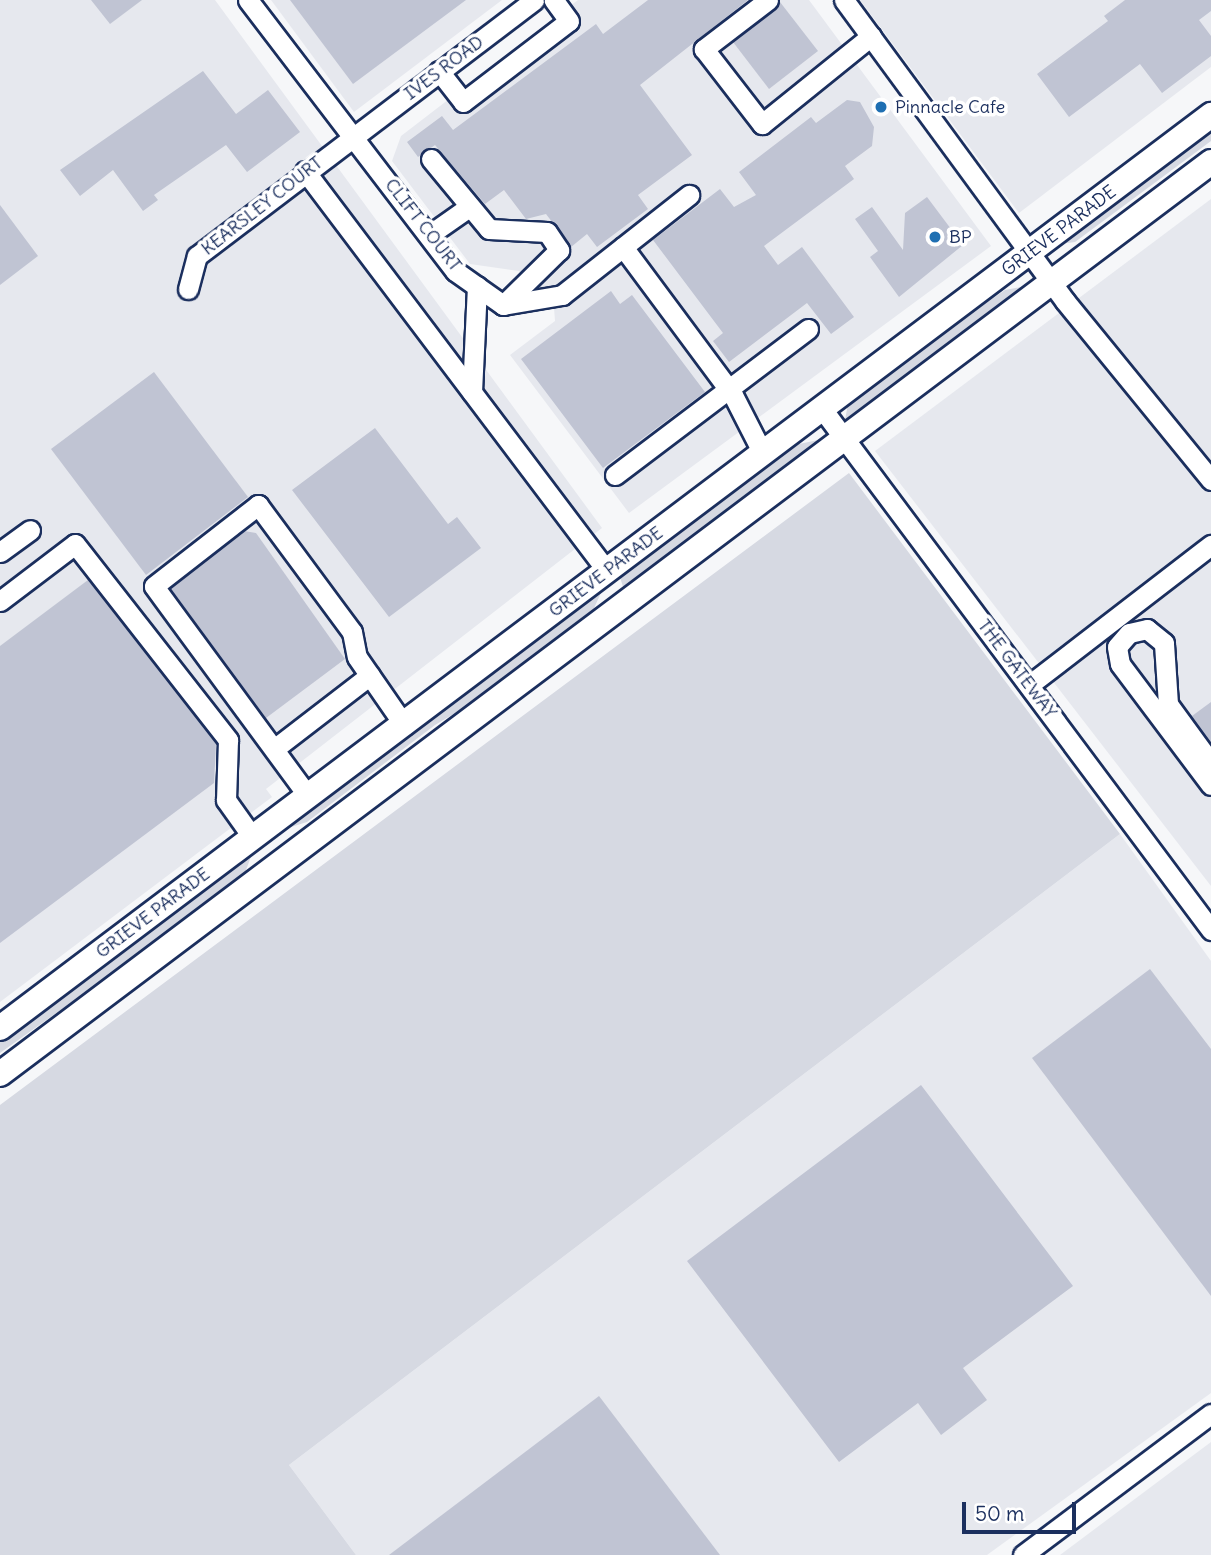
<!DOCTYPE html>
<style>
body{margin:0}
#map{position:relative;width:1211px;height:1555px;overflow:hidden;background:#f6f7f9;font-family:Delius,sans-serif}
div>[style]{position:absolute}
.built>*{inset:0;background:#e6e8ee}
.green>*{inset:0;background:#d6d9e2}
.building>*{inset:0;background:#c0c4d3}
.roads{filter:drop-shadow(2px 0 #1b2f5e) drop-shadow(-2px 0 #1b2f5e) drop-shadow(0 2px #1b2f5e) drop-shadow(0 -2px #1b2f5e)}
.minor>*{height:19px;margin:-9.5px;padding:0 9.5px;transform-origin:9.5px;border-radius:9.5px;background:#fff}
.major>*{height:24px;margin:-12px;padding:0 12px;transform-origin:12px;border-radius:12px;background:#fff}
.dots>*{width:19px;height:19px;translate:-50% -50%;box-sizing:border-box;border:4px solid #fff;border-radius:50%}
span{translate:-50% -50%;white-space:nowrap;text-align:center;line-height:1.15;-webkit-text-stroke:7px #fff;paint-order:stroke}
.street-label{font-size:18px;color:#1b2f5e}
.poi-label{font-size:18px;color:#1b2f5e}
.left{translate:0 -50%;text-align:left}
.scale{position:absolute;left:962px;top:1502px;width:114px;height:32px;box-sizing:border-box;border:4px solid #1b2f5e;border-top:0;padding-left:9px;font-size:21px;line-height:24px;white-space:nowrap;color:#1b2f5e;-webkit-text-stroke:5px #fff;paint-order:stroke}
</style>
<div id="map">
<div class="built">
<i style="clip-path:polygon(0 0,215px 0,602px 528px,266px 789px,272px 797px,0 1002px)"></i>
<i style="clip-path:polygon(271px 0,502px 0,354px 112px)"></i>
<i style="clip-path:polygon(578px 0,809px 0,991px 246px,629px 513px,510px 355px,555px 321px,553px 294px,541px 298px,519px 271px,470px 264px,392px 161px,401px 136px)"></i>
<i style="clip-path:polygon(860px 0,1211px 0,1211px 67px,1019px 213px)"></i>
<i style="clip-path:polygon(1211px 199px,1211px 886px,875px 451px)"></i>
<i style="clip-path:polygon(1120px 834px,1211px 961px,1211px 1393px,987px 1555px,356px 1555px,289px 1465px)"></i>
<i style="clip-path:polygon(1211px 1442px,1211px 1555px,1060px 1555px)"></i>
</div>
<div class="green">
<i style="clip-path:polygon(1211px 124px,1211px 141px,1075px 242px,1060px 244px)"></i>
<i style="clip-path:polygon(1026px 286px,847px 422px,845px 420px,848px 404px,868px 384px,1005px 290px)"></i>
<i style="clip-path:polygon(823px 439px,625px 593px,618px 571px,799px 444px)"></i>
<i style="clip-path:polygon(849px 473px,1120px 834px,289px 1465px,356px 1555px,0 1555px,0 1105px)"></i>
<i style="clip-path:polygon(605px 584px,590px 617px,492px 691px,435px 725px,307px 822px,275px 832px)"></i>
<i style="clip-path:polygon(253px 851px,242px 881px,0 1053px,0 1037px)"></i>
</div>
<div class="building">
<i style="clip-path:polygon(91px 0,142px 0,110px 24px)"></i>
<i style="clip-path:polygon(290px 0,466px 0,353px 84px)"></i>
<i style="clip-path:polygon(648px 0,748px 0,640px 85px,692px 155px,638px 195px,648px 209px,597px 247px,587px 234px,571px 247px,546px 214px,526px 219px,504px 190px,485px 204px,435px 145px,418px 157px,407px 142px,442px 116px,453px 130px,596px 24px,603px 34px)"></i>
<i style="clip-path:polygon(1125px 0,1211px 0,1211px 11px,1199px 20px,1211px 36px,1211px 56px,1162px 93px,1140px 64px,1069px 117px,1037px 74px,1108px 21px,1104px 16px)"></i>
<i style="clip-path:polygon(780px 2px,818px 51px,769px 89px,733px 42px)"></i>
<i style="clip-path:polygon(203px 71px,236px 114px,268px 90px,300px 132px,247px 172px,226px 145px,154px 195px,158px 200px,143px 211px,113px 170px,80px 196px,60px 170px)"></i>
<i style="clip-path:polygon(847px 100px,860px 102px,874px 127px,872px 146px,845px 166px,854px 179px,764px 246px,778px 265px,802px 247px,854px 317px,831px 334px,807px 303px,729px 362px,713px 341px,723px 333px,653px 240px,720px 189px,734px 207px,756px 195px,739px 172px,811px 117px,816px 123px)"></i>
<i style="clip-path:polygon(927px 197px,963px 245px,899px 297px,870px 257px,878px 251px,855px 219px,872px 207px,903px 250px,905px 213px)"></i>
<i style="clip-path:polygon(0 205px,38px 256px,0 285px)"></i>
<i style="clip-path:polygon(611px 291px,620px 304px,632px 295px,705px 392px,603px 468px,521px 359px)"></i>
<i style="clip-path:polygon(154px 372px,248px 497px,146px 575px,51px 449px)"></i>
<i style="clip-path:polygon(375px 428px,448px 524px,457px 517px,481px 548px,389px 617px,292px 490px)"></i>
<i style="clip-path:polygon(244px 531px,256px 533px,345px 659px,266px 718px,171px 589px)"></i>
<i style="clip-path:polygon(88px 580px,216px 744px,214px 783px,0 943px,0 646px)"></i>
<i style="clip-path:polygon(1211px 702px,1211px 742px,1192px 716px)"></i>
<i style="clip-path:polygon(1150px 969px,1211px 1049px,1211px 1296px,1032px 1058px)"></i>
<i style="clip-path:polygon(921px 1085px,1073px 1286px,963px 1368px,987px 1400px,941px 1435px,918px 1403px,839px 1462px,687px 1261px)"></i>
<i style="clip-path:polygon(599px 1396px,720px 1555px,389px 1555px)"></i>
</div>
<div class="roads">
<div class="minor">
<i style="left:248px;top:0;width:341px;rotate:52.6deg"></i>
<i style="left:455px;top:271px;width:59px;rotate:35.3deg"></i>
<i style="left:768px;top:0;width:81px;rotate:142.6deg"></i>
<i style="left:704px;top:49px;width:95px;rotate:52.3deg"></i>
<i style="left:762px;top:124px;width:140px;rotate:-38.9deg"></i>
<i style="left:844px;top:0;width:373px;rotate:53.7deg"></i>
<i style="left:1065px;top:301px;width:231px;rotate:50.8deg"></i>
<i style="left:439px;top:71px;width:39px;rotate:52deg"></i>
<i style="left:463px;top:102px;width:133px;rotate:-37.4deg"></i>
<i style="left:569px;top:21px;width:26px;rotate:-126deg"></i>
<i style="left:431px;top:159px;width:91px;rotate:50.4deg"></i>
<i style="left:489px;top:229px;width:58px;rotate:3deg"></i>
<i style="left:547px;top:232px;width:22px;rotate:56deg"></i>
<i style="left:559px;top:250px;width:78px;rotate:135.5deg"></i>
<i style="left:305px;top:171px;width:501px;rotate:52.95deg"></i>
<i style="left:429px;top:235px;width:49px;rotate:-35deg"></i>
<i style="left:623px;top:247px;width:184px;rotate:53.4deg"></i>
<i style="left:733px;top:395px;width:66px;rotate:63deg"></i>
<i style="left:188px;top:289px;width:34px;rotate:-75deg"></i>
<i style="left:197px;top:256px;width:423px;rotate:-37.2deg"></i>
<i style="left:503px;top:305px;width:60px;rotate:-9.6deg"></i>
<i style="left:562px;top:295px;width:162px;rotate:-38.2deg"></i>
<i style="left:472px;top:392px;width:106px;rotate:-87.3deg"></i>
<i style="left:823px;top:410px;width:649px;rotate:53.27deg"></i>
<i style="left:615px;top:475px;width:242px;rotate:-37.1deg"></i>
<i style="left:0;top:552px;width:37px;rotate:-36deg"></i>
<i style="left:0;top:601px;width:94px;rotate:-37.2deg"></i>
<i style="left:75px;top:544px;width:249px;rotate:52deg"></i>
<i style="left:228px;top:740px;width:60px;rotate:91.9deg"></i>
<i style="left:226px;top:800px;width:47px;rotate:54.6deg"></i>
<i style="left:1029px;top:685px;width:230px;rotate:-37.6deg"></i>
<i style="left:274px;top:749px;width:121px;rotate:-37.6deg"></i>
<i style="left:1211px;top:763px;width:73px;rotate:-126.1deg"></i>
<i style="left:1168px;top:704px;width:61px;rotate:-93.8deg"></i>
<i style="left:1164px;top:643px;width:22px;rotate:-141deg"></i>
<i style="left:1147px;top:629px;width:18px;rotate:167deg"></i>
<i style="left:1129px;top:633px;width:18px;rotate:131deg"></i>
<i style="left:1117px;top:647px;width:17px;rotate:80deg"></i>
<i style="left:1120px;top:664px;width:151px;rotate:53.1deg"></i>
<i style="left:308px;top:796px;width:260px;rotate:-126.3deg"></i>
<i style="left:154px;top:586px;width:132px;rotate:-37.9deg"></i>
<i style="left:258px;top:505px;width:158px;rotate:53.5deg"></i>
<i style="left:352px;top:632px;width:25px;rotate:79deg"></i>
<i style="left:357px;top:657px;width:83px;rotate:55.3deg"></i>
<i style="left:1023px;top:1555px;width:235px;rotate:-36.9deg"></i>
</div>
<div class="major">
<i style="left:0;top:1028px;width:1517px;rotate:-37.01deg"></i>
<i style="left:0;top:1074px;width:1516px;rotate:-36.98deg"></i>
</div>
</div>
<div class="dots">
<i style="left:881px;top:107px;background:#1f6fb2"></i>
<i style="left:935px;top:237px;background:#1f6fb2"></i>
</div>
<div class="street-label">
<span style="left:444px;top:68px;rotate:-37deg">IVES ROAD</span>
<span style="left:262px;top:206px;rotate:-38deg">KEARSLEY COURT</span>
<span style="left:423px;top:225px;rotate:52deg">CLIFT COURT</span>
<span style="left:1059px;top:231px;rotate:-37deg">GRIEVE PARADE</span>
<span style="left:606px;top:572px;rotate:-37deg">GRIEVE PARADE</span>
<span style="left:1017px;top:669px;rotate:53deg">THE GATEWAY</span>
<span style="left:153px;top:913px;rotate:-37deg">GRIEVE PARADE</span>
</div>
<div class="poi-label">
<span class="left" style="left:895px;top:107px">Pinnacle Cafe</span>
<span class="left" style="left:949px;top:237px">BP</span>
</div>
<div class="scale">50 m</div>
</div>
